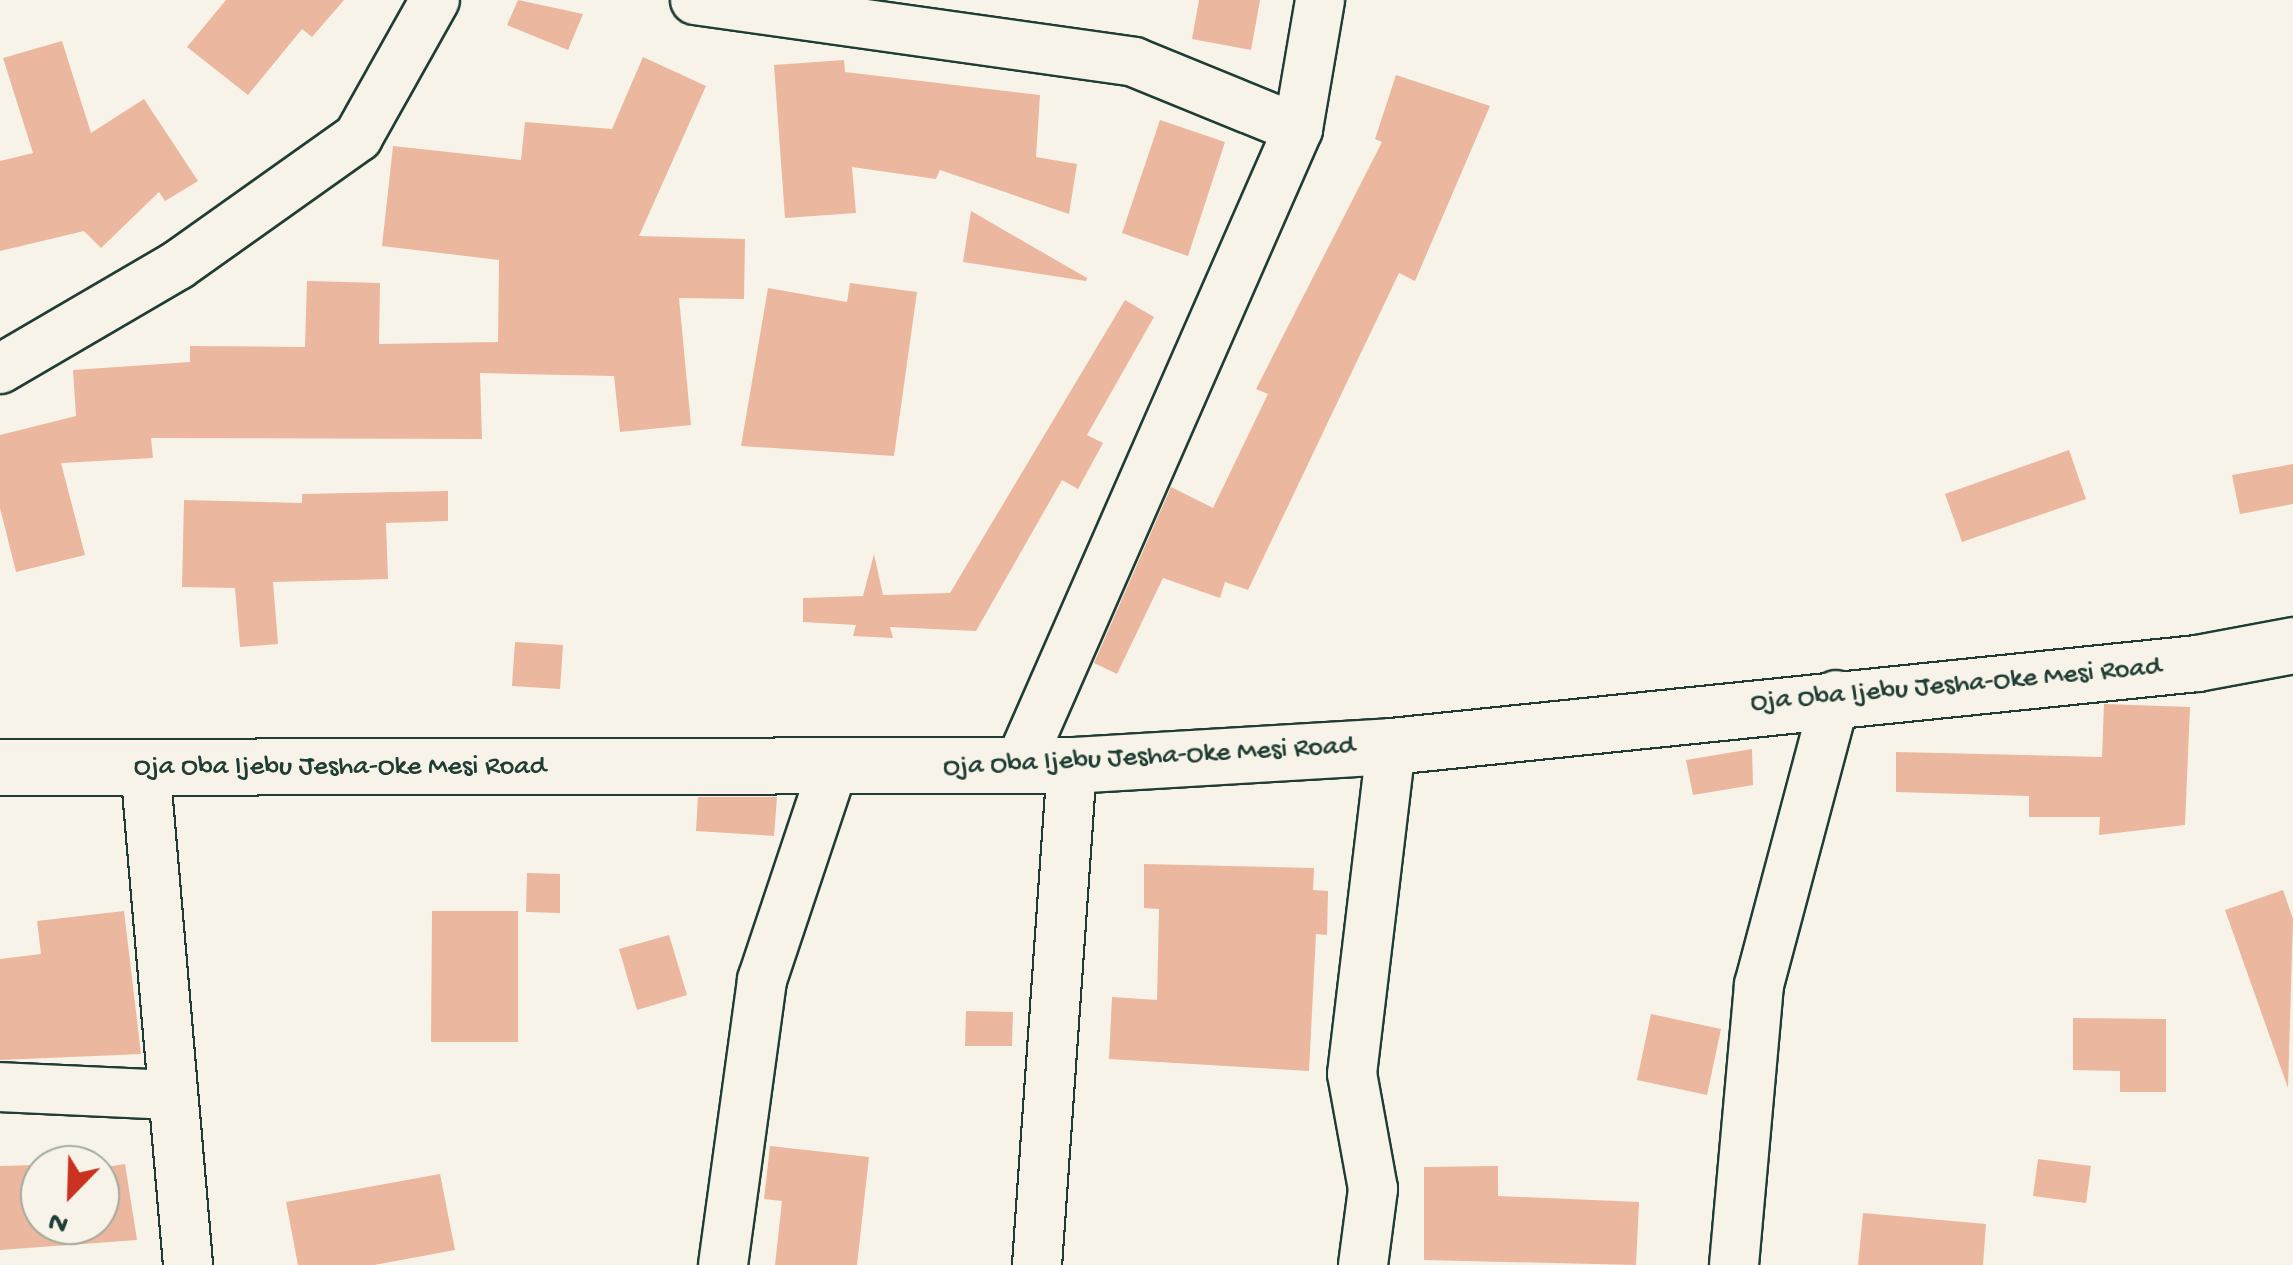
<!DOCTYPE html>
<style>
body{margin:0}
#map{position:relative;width:2293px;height:1265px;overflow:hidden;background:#f7f3e8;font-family:"Gochi Hand",sans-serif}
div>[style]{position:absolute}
.building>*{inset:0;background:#ebb79e}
.roads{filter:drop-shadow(2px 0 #1f3d34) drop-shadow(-2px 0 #1f3d34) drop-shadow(0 2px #1f3d34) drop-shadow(0 -2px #1f3d34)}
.minor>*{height:48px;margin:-24px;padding:0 24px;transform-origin:24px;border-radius:24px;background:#f7f3e8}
.secondary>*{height:55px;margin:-27.5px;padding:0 27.5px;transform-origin:27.5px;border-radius:27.5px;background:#f7f3e8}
span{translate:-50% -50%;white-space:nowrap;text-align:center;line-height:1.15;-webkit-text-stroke:8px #f7f3e8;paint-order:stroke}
.street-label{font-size:28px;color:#1f3d34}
.north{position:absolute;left:20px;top:1145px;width:100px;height:100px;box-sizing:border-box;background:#f7f3e8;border:2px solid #a1aaa0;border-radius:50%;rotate:203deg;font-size:28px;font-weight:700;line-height:40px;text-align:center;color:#1f3d34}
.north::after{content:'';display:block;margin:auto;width:35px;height:45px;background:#c8321e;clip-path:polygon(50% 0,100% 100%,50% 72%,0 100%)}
</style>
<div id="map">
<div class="building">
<i style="clip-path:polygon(226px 0,344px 0,312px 37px,302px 29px,248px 95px,187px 47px)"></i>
<i style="clip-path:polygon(518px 0,583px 14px,568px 50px,507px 25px)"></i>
<i style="clip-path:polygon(1199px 0,1260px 0,1251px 50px,1192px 39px)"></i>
<i style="clip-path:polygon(62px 41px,91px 133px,144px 99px,198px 181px,165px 201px,159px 192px,101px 248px,84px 231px,0 251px,0 161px,33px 153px,3px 58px)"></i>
<i style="clip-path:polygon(643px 57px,706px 86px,639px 236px,745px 239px,744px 299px,679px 298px,691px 425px,620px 432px,614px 376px,480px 373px,482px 439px,151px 438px,153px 458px,61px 463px,85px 555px,16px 572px,0 508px,0 435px,76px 416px,73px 370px,190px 362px,190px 346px,305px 347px,307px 281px,380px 283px,379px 344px,498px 342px,499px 260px,382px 246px,393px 146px,521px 160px,525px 122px,612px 129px)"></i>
<i style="clip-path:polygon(844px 60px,845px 72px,1040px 95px,1036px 157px,1077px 164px,1069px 214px,940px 170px,936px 179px,852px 167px,856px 213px,785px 218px,774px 65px)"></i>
<i style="clip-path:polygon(1396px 75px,1490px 106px,1415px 281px,1399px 273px,1248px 590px,1225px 582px,1220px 598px,1163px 578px,1117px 674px,1094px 663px,1171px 487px,1213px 508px,1268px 394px,1256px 389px,1382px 142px,1375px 139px)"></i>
<i style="clip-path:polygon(1160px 120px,1225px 142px,1188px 256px,1122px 233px)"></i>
<i style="clip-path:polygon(971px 211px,1087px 278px,1086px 281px,963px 262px)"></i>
<i style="clip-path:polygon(850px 283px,917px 292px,894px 456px,741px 446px,768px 288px,847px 302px)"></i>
<i style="clip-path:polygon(1125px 300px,1154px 317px,1087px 435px,1103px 443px,1078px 489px,1062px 480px,976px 631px,890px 627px,893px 638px,853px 636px,856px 625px,803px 622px,803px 598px,863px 596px,874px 554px,883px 595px,950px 593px)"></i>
<i style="clip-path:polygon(2069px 450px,2086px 499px,1962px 542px,1945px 494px)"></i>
<i style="clip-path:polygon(2293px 464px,2293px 504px,2240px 514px,2232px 475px)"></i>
<i style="clip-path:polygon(448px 491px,448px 521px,386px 523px,388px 579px,273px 582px,278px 644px,240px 647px,235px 588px,182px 587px,184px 500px,302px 503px,302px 494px)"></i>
<i style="clip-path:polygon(515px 642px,563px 645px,560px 689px,512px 686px)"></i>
<i style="clip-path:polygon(2104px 704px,2190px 707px,2185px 825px,2099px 835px,2100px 817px,2029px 817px,2029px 796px,1896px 792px,1896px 752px,2102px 757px)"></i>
<i style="clip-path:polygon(1752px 749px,1753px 785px,1693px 795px,1686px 760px)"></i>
<i style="clip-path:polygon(698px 797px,777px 797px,774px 836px,696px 831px)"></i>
<i style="clip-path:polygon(1144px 864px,1314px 868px,1313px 890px,1328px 891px,1327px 935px,1316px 934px,1309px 1071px,1109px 1059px,1112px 997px,1157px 1000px,1159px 909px,1144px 908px)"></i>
<i style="clip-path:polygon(527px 873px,560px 874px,560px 913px,526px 912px)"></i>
<i style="clip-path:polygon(2283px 890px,2293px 919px,2288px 1088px,2225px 910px)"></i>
<i style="clip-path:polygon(124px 911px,141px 1054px,0 1060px,0 959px,41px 954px,37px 921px)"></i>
<i style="clip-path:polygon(432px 911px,518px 911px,518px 1042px,431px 1042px)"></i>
<i style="clip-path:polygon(669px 935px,687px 995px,637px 1010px,619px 949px)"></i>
<i style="clip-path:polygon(966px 1011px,1013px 1012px,1012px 1046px,965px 1046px)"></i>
<i style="clip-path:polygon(1651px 1014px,1721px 1029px,1707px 1095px,1637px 1080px)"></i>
<i style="clip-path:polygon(2073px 1018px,2166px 1019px,2166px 1092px,2120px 1092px,2120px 1071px,2073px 1070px)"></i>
<i style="clip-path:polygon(770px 1146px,869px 1157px,857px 1265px,775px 1265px,782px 1201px,764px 1199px)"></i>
<i style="clip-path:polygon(2038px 1159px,2091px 1166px,2086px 1203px,2033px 1196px)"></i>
<i style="clip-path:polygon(70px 1164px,40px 1165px,40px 1225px,100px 1225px,100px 1168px,125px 1164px,137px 1240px,0 1250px,0 1166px)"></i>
<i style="clip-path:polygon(1498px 1166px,1498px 1196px,1639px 1202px,1636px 1265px,1424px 1260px,1424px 1167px)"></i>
<i style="clip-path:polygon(440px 1174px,455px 1250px,374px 1265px,298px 1265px,286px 1202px)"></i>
<i style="clip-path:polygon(1863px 1213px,1986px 1224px,1983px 1265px,1858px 1265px)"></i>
</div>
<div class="roads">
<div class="minor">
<i style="left:695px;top:0;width:443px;rotate:8deg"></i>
<i style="left:1134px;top:62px;width:177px;rotate:22.2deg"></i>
<i style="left:0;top:369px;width:206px;rotate:-30.3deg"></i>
<i style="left:178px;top:265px;width:221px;rotate:-35.4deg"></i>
<i style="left:358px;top:137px;width:157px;rotate:-60.7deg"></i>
<i style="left:1019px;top:765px;width:695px;rotate:-66.31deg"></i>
<i style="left:1298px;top:129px;width:131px;rotate:-80.3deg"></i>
<i style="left:145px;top:766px;width:501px;rotate:85.07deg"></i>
<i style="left:0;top:1087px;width:169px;rotate:2.7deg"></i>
<i style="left:723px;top:1265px;width:288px;rotate:-82.2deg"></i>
<i style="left:762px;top:980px;width:220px;rotate:-71.5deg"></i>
<i style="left:1037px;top:1265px;width:501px;rotate:-86deg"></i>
<i style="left:1363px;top:1265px;width:77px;rotate:-82.5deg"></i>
<i style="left:1373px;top:1189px;width:117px;rotate:-100.3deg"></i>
<i style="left:1352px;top:1074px;width:330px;rotate:-83.2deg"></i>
<i style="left:1734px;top:1265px;width:281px;rotate:-84.9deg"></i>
<i style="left:1759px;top:985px;width:300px;rotate:-75.1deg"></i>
</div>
<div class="secondary">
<i style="left:0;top:767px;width:1072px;rotate:-0.11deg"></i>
<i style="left:1072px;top:765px;width:320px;rotate:-3.4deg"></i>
<i style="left:1391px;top:746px;width:810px;rotate:-5.88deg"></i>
<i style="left:2197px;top:663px;width:98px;rotate:-10.6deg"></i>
</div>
</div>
<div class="street-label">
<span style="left:1956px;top:686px;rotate:-5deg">Oja Oba Ijebu Jesha-Oke Mesi Road</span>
<span style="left:1149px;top:758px;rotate:-3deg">Oja Oba Ijebu Jesha-Oke Mesi Road</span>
<span style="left:340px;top:768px">Oja Oba Ijebu Jesha-Oke Mesi Road</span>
</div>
<div class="north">N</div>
</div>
